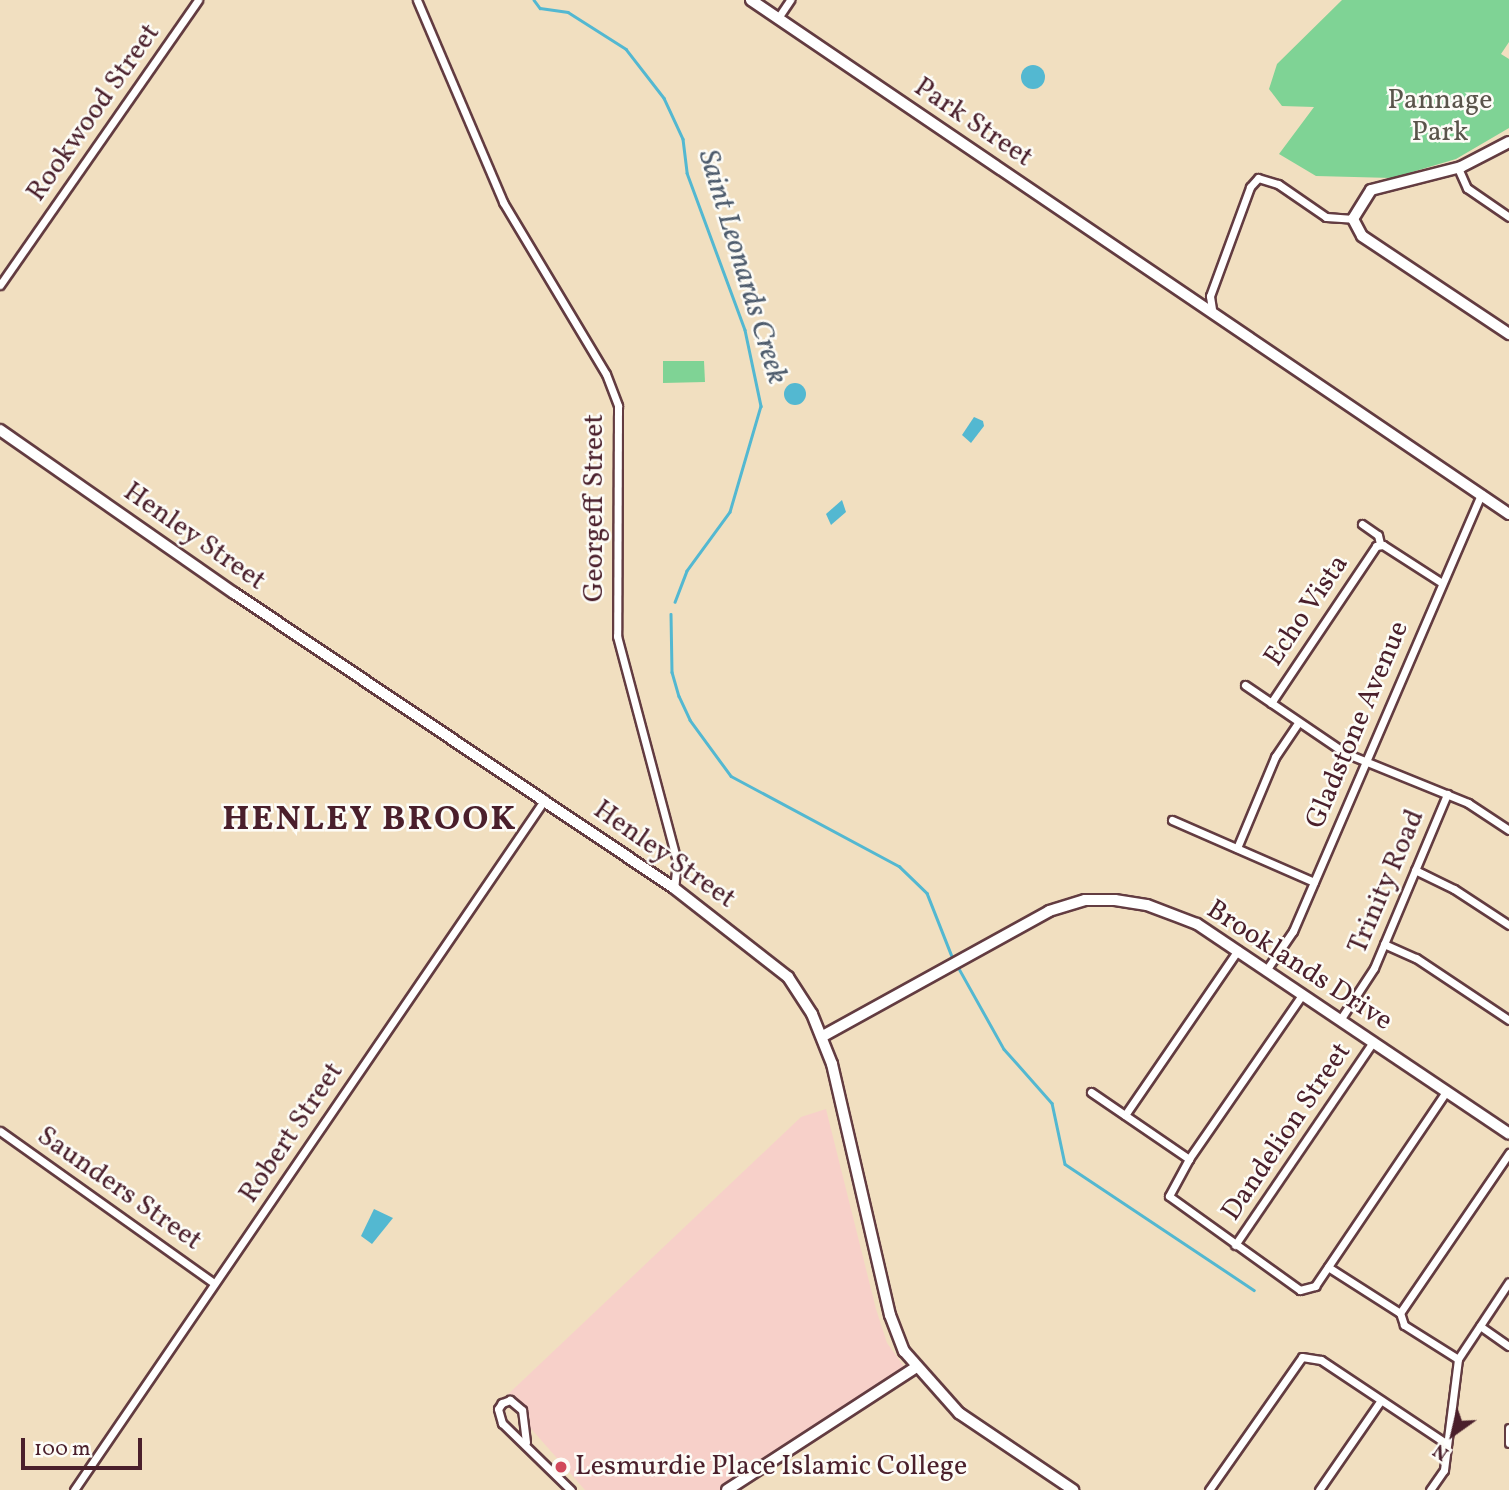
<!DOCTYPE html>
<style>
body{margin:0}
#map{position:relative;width:1509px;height:1490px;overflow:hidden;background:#f1dfc0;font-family:Vollkorn,serif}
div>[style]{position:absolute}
.built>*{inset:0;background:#f7d0c9}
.green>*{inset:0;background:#7fd395}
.water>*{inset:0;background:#53b8d1}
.round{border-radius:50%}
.stream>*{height:2.5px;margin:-1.25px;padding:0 1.25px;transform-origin:1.25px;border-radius:1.25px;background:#53b8d1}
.roads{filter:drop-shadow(2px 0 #633c41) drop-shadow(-2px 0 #633c41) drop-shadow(0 2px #633c41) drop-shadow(0 -2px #633c41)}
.street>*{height:7px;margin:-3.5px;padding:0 3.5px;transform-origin:3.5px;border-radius:3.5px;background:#fff}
.secondary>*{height:10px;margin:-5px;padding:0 5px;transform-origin:5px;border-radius:5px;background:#fff}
.dots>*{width:19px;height:19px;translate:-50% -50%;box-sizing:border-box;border:4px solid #fdfcf7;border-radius:50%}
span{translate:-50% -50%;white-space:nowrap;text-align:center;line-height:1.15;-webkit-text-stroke:5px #fdfcf7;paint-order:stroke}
.park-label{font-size:28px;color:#5a554b}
.street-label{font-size:28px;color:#4a1f2b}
.poi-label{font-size:28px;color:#4a1f2b}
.left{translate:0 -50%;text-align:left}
.water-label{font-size:30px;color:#4e5c6d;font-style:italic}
.district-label{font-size:35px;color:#4a1f2b;font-weight:700;letter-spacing:2px}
.north{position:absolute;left:1418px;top:1399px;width:70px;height:70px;-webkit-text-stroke:5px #fdfcf7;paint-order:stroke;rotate:214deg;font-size:19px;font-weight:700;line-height:28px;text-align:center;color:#4a1f2b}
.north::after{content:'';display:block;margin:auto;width:24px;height:32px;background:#4a1f2b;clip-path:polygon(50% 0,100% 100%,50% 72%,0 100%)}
.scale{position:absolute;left:21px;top:1438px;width:121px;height:32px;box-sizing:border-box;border:4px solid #4a1f2b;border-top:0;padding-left:9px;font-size:21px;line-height:24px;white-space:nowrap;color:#4a1f2b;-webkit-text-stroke:5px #fdfcf7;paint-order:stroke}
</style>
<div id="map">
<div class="built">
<i style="clip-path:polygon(826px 1109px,876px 1309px,887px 1343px,908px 1372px,727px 1490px,585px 1490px,504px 1398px,801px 1117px)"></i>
</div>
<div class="green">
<i style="clip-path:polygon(1342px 0,1509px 0,1509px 42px,1501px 54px,1509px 59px,1509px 128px,1456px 159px,1392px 178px,1316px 176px,1279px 154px,1314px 107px,1282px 106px,1269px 89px,1277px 64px)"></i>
<i style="clip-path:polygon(663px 361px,704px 361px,705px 382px,663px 383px)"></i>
</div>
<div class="water">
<i class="round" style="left:1021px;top:65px;width:24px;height:24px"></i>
<i class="round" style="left:784px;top:383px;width:22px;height:22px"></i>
<i style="clip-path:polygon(974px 417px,983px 421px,984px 426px,971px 443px,962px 435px)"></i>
<i style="clip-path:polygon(842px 500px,846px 512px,831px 525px,826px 514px)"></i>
<i style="clip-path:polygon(374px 1209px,393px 1218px,372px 1244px,361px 1236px)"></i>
</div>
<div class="stream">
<i style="left:534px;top:0;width:10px;rotate:53deg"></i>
<i style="left:540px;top:8px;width:28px;rotate:8deg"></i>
<i style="left:568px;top:12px;width:69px;rotate:32.5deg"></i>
<i style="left:626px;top:49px;width:62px;rotate:52.2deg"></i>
<i style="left:664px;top:98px;width:45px;rotate:65.1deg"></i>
<i style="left:683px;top:139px;width:34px;rotate:83deg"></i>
<i style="left:687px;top:173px;width:167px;rotate:69.7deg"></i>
<i style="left:745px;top:330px;width:78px;rotate:78.1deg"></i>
<i style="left:761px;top:406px;width:110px;rotate:106.3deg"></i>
<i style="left:730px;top:512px;width:73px;rotate:126.1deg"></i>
<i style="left:687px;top:571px;width:33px;rotate:111deg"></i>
<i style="left:671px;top:614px;width:58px;rotate:89deg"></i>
<i style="left:672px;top:672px;width:25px;rotate:74deg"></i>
<i style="left:679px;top:696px;width:26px;rotate:65deg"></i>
<i style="left:690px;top:720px;width:69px;rotate:53.8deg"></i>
<i style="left:731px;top:776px;width:191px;rotate:28.2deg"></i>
<i style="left:899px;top:866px;width:39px;rotate:44deg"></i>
<i style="left:927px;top:893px;width:71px;rotate:68.5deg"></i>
<i style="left:957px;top:965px;width:96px;rotate:60.8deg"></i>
<i style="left:1004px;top:1049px;width:72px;rotate:48.4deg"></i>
<i style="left:1052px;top:1103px;width:62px;rotate:78deg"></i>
<i style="left:1065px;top:1164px;width:227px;rotate:33.7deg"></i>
</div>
<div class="roads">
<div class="street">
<i style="left:417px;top:0;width:220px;rotate:66.9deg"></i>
<i style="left:503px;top:202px;width:200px;rotate:59.1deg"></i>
<i style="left:606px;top:374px;width:34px;rotate:69deg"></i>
<i style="left:618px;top:406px;width:230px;rotate:90.2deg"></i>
<i style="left:617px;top:636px;width:233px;rotate:75.1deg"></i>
<i style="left:677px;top:861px;width:27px;rotate:96deg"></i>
<i style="left:778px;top:18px;width:22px;rotate:-56deg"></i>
<i style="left:1458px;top:168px;width:22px;rotate:66deg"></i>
<i style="left:1467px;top:188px;width:51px;rotate:34.6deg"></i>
<i style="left:0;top:285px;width:347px;rotate:-55.2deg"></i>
<i style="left:1212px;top:309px;width:13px;rotate:-99deg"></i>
<i style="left:1210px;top:296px;width:116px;rotate:-69.8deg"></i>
<i style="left:1250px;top:187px;width:12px;rotate:-48deg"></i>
<i style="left:1258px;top:178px;width:21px;rotate:17deg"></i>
<i style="left:1278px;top:184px;width:58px;rotate:34.5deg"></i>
<i style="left:1326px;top:217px;width:27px;rotate:4deg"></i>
<i style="left:1362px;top:524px;width:19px;rotate:35deg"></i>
<i style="left:1378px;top:535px;width:9px;rotate:77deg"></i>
<i style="left:1245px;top:685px;width:121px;rotate:34.2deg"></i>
<i style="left:1345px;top:753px;width:133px;rotate:22.1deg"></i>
<i style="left:1468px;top:803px;width:49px;rotate:33.4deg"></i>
<i style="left:1271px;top:703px;width:189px;rotate:-56.2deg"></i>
<i style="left:1376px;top:546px;width:7px;rotate:-8deg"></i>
<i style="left:1383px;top:545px;width:70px;rotate:32.8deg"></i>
<i style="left:1172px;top:820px;width:155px;rotate:23.6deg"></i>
<i style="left:1237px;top:848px;width:99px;rotate:-67.3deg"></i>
<i style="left:1275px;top:757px;width:41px;rotate:-55.9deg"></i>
<i style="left:1415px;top:870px;width:43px;rotate:26deg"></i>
<i style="left:1454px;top:889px;width:66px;rotate:33.2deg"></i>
<i style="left:1384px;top:944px;width:35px;rotate:24deg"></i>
<i style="left:1416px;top:958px;width:112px;rotate:33.7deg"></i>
<i style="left:1267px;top:969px;width:46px;rotate:-55.6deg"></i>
<i style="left:1293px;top:931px;width:476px;rotate:-66.7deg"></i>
<i style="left:1302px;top:995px;width:199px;rotate:124.6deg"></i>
<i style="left:1189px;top:1159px;width:42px;rotate:118.4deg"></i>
<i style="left:1169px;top:1196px;width:161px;rotate:35.7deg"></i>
<i style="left:1300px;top:1290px;width:16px;rotate:-15deg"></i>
<i style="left:1315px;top:1286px;width:234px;rotate:-56deg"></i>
<i style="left:1340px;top:1020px;width:62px;rotate:-56.8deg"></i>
<i style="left:1374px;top:968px;width:189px;rotate:-67.2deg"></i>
<i style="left:1091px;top:1092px;width:119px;rotate:34.4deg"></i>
<i style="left:1125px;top:1115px;width:200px;rotate:-55.6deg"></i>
<i style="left:0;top:1131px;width:262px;rotate:35.4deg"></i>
<i style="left:1235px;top:1245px;width:245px;rotate:-55.8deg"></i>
<i style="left:1328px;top:1267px;width:85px;rotate:32.6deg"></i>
<i style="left:1480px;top:1326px;width:35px;rotate:35deg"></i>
<i style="left:1458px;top:1359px;width:64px;rotate:-147.8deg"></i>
<i style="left:1404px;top:1325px;width:13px;rotate:-108deg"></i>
<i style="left:1400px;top:1313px;width:194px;rotate:-55.7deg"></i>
<i style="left:1509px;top:1428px;width:15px;rotate:90deg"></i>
<i style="left:526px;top:1442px;width:32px;rotate:-97deg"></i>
<i style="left:522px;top:1410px;width:16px;rotate:-140deg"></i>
<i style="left:510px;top:1400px;width:9px;rotate:159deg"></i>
<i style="left:502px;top:1403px;width:7px;rotate:124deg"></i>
<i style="left:498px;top:1409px;width:15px;rotate:74deg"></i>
<i style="left:502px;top:1423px;width:96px;rotate:44.2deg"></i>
<i style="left:74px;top:1490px;width:836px;rotate:-55.72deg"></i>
<i style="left:1209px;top:1490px;width:162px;rotate:-55deg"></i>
<i style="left:1302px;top:1357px;width:19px;rotate:9deg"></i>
<i style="left:1321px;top:1360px;width:151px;rotate:33.7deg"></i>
<i style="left:1319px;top:1490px;width:109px;rotate:-55.4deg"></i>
<i style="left:1430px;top:1490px;width:24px;rotate:-55deg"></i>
<i style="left:1444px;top:1470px;width:112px;rotate:-82.8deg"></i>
<i style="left:1458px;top:1359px;width:92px;rotate:-56.5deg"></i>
</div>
<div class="secondary">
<i style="left:751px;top:0;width:916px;rotate:34.14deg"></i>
<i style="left:1509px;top:142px;width:54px;rotate:152.5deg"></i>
<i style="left:1461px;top:167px;width:93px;rotate:165.7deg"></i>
<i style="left:1371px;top:190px;width:34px;rotate:122deg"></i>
<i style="left:1353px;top:219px;width:19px;rotate:62deg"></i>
<i style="left:1362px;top:236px;width:177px;rotate:33.7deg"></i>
<i style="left:0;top:430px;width:285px;rotate:34.9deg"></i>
<i style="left:234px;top:593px;width:530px;rotate:33.84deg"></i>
<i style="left:674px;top:888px;width:145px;rotate:38deg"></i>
<i style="left:788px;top:977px;width:44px;rotate:57deg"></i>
<i style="left:812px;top:1014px;width:54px;rotate:68.2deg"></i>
<i style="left:832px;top:1064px;width:258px;rotate:77deg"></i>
<i style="left:890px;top:1315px;width:39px;rotate:69deg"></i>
<i style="left:904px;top:1351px;width:83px;rotate:48.4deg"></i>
<i style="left:959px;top:1413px;width:138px;rotate:34deg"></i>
<i style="left:823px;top:1036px;width:258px;rotate:-28.9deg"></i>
<i style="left:1049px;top:911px;width:38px;rotate:-17deg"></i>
<i style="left:1085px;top:900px;width:30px"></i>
<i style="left:1115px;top:900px;width:32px;rotate:9deg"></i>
<i style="left:1147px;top:905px;width:53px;rotate:20.8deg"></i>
<i style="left:1197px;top:924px;width:376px;rotate:33.9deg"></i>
<i style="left:727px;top:1490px;width:224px;rotate:-33deg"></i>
</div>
</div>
<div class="dots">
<i style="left:561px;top:1467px;background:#d1495b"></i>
</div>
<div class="park-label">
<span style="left:1440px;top:117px">Pannage<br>Park</span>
</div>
<div class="street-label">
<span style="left:94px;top:113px;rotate:-55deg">Rookwood Street</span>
<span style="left:973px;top:123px;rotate:34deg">Park Street</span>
<span style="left:595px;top:508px;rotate:-90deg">Georgeff Street</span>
<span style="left:194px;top:537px;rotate:35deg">Henley Street</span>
<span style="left:1307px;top:611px;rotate:-56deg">Echo Vista</span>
<span style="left:1358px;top:725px;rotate:-67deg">Gladstone Avenue</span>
<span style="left:664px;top:855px;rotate:35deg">Henley Street</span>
<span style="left:1387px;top:882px;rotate:-67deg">Trinity Road</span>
<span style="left:1299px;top:966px;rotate:33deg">Brooklands Drive</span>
<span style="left:1287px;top:1132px;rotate:-56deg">Dandelion Street</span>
<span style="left:292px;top:1133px;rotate:-56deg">Robert Street</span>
<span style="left:119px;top:1189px;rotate:35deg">Saunders Street</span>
</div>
<div class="poi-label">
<span class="left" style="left:575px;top:1467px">Lesmurdie Place Islamic College</span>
</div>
<div class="water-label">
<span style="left:742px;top:267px;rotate:73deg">Saint Leonards Creek</span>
</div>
<div class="district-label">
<span style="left:370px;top:820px">HENLEY BROOK</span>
</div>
<div class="north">N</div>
<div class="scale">100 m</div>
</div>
